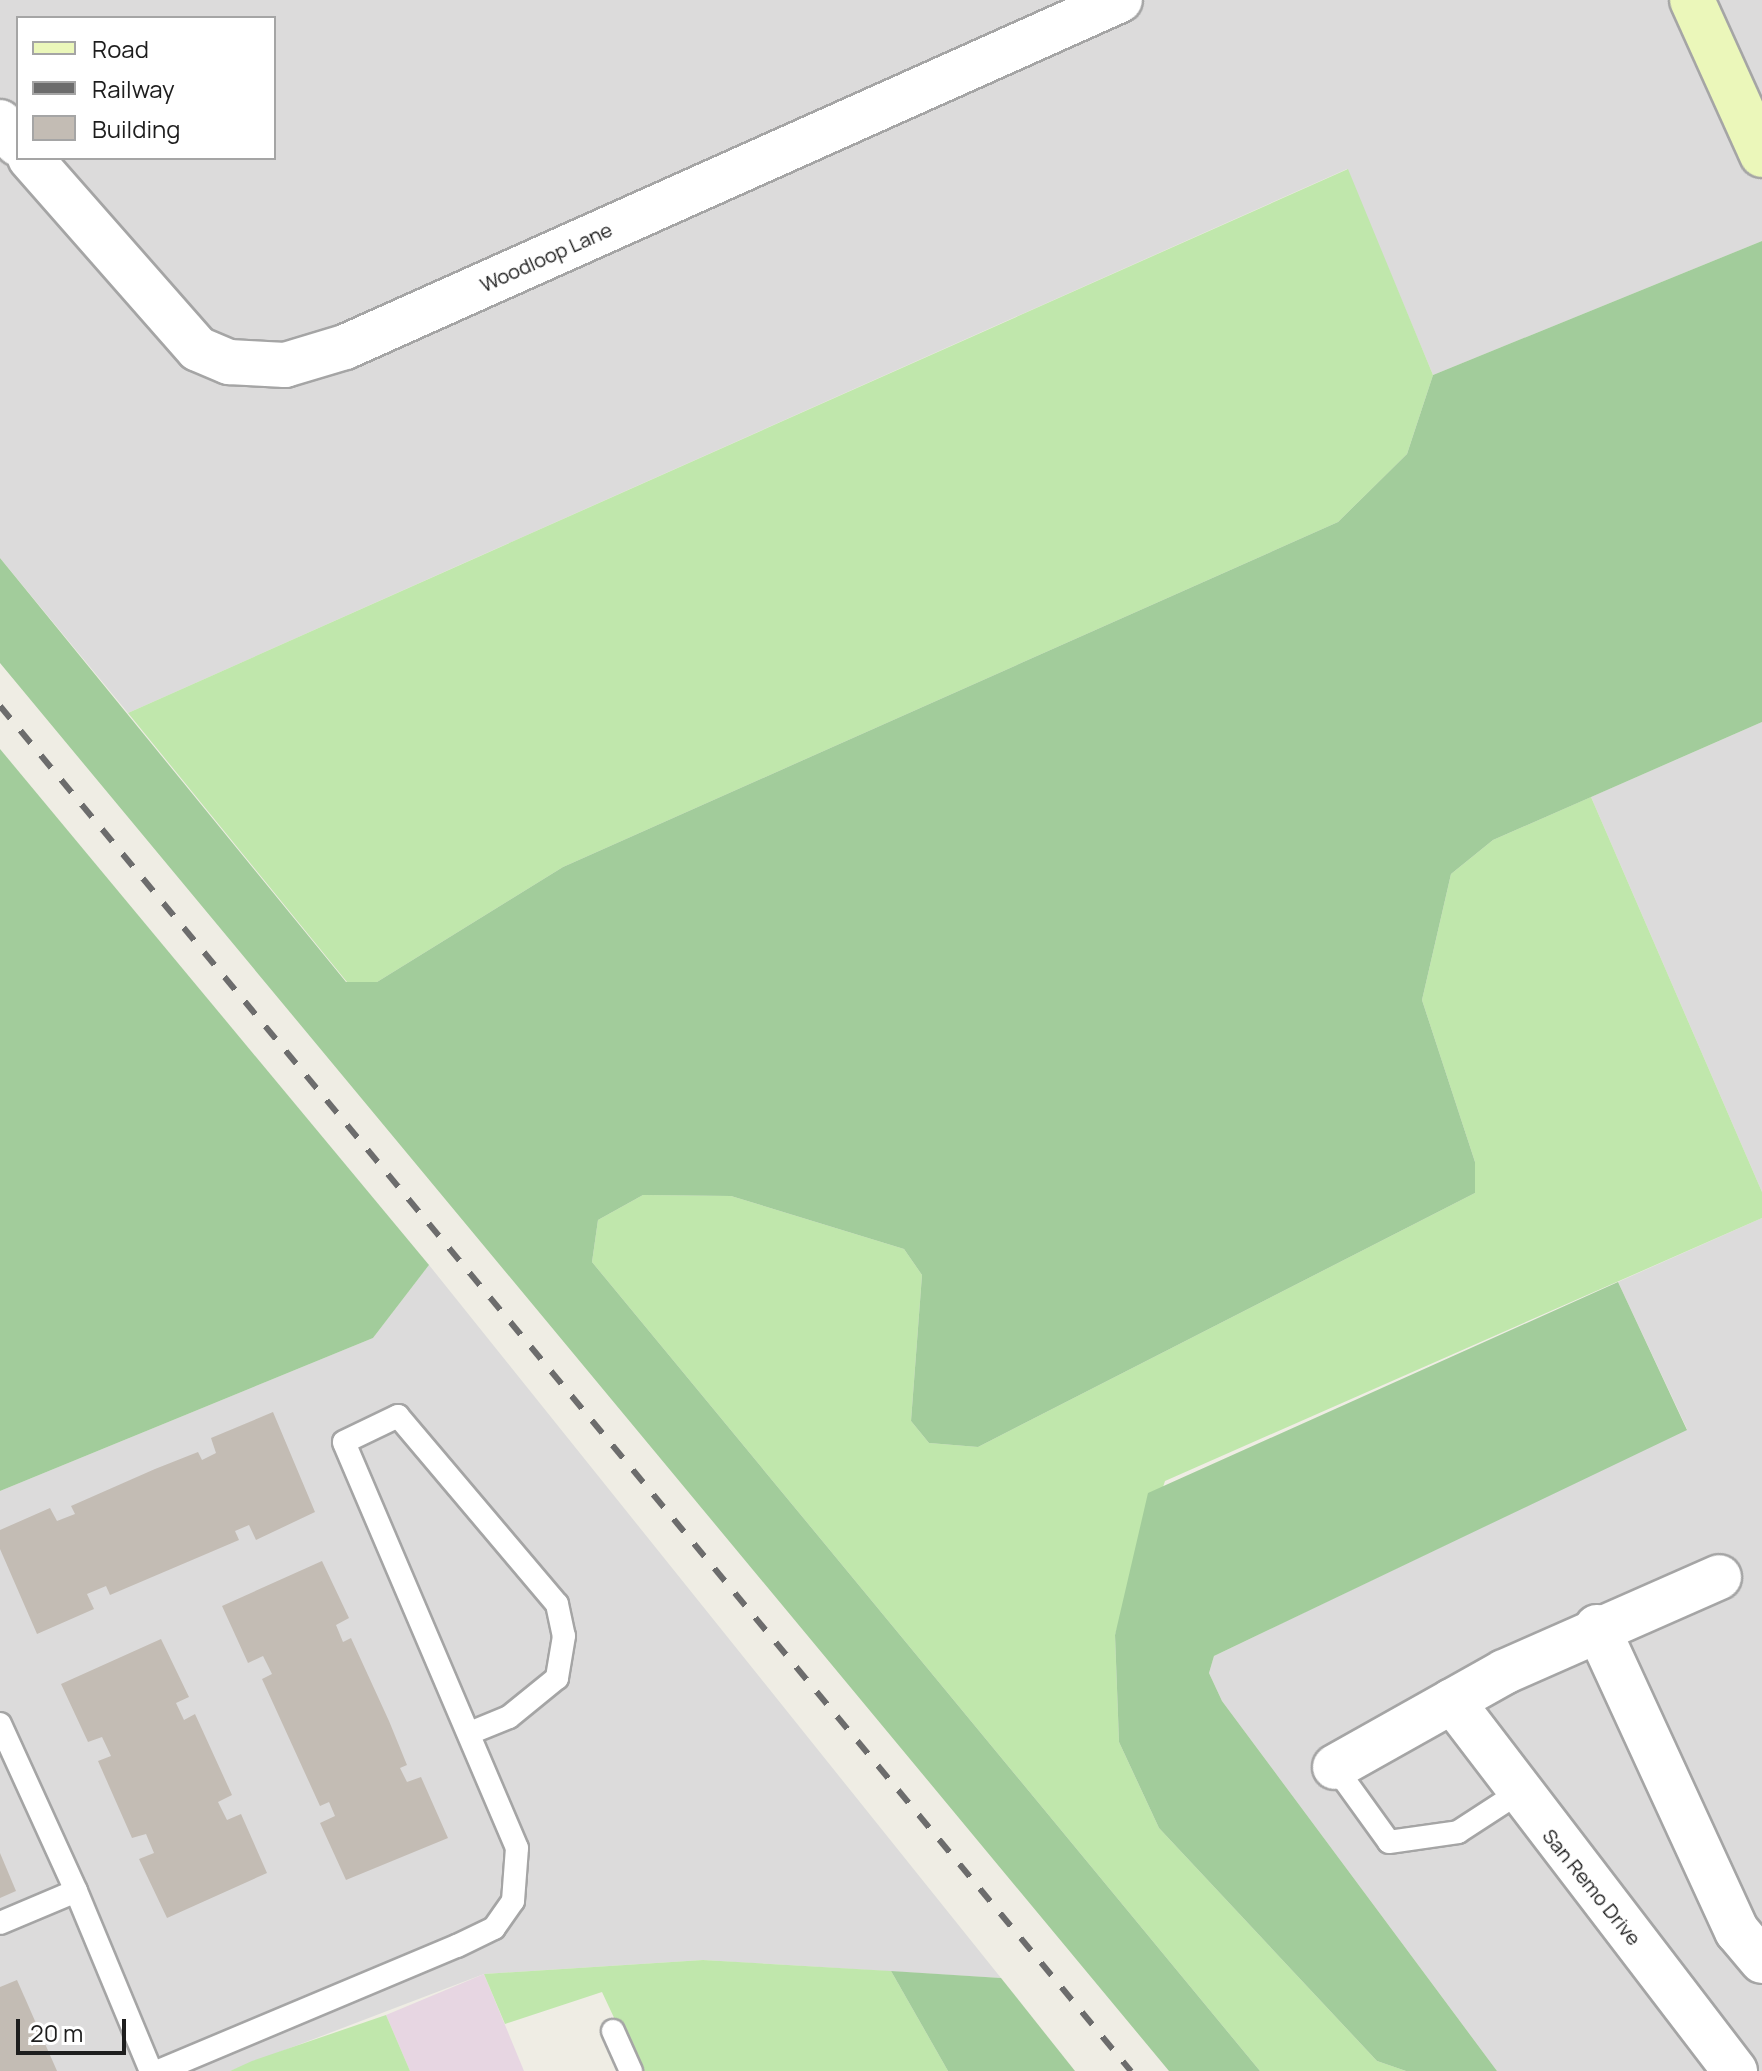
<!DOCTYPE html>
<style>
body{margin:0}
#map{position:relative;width:1762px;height:2071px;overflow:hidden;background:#efede4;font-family:Manrope,sans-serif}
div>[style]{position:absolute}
.residential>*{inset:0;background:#dcdbdb}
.industrial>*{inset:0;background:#e7d6e2}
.grass>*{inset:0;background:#c0e7ac}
.forest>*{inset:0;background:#a2cc9b}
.building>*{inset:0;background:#c3bcb4}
.roads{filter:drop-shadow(2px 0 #a5a5a5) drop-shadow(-2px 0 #a5a5a5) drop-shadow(0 2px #a5a5a5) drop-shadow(0 -2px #a5a5a5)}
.service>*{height:22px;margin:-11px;padding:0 11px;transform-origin:11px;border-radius:11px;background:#fff}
.minor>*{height:44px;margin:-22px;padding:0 22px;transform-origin:22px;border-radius:22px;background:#fff}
.secondary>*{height:44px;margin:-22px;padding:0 22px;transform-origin:22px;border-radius:22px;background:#ebf7ba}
.rail>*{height:6px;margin-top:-3px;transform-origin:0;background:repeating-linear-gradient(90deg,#6c6c6c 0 16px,transparent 0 32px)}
span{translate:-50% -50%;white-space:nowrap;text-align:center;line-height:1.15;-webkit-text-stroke:8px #fff;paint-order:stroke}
.street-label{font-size:20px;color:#1e1e1e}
.legend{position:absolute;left:16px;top:16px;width:260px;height:144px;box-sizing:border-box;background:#fff;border:2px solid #a5a5a5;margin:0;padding:10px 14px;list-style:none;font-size:24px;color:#1e1e1e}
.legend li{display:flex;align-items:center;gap:16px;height:40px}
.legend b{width:40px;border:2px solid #a5a5a5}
.scale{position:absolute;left:16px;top:2019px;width:110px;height:36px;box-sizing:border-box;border:4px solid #1e1e1e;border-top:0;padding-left:10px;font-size:24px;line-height:28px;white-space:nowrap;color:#1e1e1e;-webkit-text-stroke:6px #fff;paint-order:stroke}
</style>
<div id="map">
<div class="residential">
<i style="clip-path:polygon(evenodd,0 0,1762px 0,1762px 241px,1433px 375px,1347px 169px,128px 713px,0 558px,0 0,18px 18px,274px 18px,274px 158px,18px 158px,18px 18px)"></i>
<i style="clip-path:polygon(1762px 722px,1762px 1192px,1591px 797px)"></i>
<i style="clip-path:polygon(1762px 1218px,1762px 2071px,1497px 2071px,1222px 1701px,1209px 1673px,1214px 1656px,1687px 1429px,1618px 1282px)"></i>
<i style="clip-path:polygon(429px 1265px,1001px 1978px,703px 1960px,484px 1974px,230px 2071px,0 2071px,0 1491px,373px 1338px)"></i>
</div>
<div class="industrial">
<i style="clip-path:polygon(484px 1974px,524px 2071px,410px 2071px,386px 2015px)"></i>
</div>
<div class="grass">
<i style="clip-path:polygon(1348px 169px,1433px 375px,1407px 454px,1338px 522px,563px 867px,377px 982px,347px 982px,128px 713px)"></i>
<i style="clip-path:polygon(1591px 797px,1762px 1192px,1762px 1218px,1165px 1481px,1115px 1635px,1119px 1742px,1159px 1828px,1377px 2061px,1406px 2071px,1260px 2071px,592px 1262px,598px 1220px,643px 1195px,731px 1196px,904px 1249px,922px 1275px,911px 1421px,929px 1443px,978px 1447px,1475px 1193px,1475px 1162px,1422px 1000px,1451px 874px,1493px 840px)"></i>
<i style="clip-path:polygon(703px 1960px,891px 1971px,948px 2071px,639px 2071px,602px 1992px,505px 2024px,484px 1974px)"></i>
<i style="clip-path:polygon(386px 2015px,410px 2071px,230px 2071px,252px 2061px)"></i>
</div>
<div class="forest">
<i style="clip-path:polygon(1762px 241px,1762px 722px,1493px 840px,1451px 874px,1422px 1000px,1475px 1162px,1475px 1193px,978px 1447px,929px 1443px,911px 1421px,922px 1275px,904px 1249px,731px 1196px,643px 1195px,598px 1220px,592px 1262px,1260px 2071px,1169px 2071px,0 663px,0 558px,346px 982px,377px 982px,563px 867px,1338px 522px,1407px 454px,1433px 375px)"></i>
<i style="clip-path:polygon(0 749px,429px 1265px,373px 1338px,0 1491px)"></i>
<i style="clip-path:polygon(1618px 1282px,1687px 1430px,1214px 1656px,1209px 1673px,1222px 1701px,1497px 2071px,1406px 2071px,1377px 2061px,1159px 1828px,1119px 1742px,1115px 1635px,1148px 1493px)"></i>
<i style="clip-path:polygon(891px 1971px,1001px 1978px,1075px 2071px,948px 2071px)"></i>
</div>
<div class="building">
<i style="clip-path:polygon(273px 1412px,315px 1512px,256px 1540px,249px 1525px,235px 1531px,239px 1540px,110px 1595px,106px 1586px,87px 1594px,94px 1609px,37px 1634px,0 1549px,0 1530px,50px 1508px,57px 1521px,75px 1514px,71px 1506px,155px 1469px,198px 1452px,202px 1460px,216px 1453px,211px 1438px)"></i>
<i style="clip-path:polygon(322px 1561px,349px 1618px,336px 1625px,343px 1642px,351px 1638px,389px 1721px,407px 1765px,400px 1768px,407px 1782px,421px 1777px,448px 1838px,346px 1880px,320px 1823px,335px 1816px,329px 1802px,320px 1806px,262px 1679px,272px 1674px,263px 1656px,248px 1663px,222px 1606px)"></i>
<i style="clip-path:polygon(161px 1639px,189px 1697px,176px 1703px,184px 1720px,195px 1714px,232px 1795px,218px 1802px,227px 1820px,241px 1814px,267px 1873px,167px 1918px,139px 1859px,154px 1853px,146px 1834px,132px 1838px,98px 1761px,111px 1756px,102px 1737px,88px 1742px,61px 1684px)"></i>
<i style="clip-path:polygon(0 1853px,16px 1891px,0 1898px)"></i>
<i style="clip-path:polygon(17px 1980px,57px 2071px,0 2071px,0 1987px)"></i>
</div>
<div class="roads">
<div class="service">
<i style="left:0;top:1724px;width:183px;rotate:65.5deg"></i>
<i style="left:76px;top:1891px;width:82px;rotate:157.2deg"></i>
<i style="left:1335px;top:1767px;width:92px;rotate:54.2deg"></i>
<i style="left:1389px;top:1842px;width:70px;rotate:-8.2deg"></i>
<i style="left:1458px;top:1832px;width:72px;rotate:-33deg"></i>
<i style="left:76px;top:1891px;width:195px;rotate:67.4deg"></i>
<i style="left:613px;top:2031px;width:44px;rotate:65.8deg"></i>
<i style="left:159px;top:2071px;width:323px;rotate:-22.8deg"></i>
<i style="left:457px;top:1946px;width:41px;rotate:-25.9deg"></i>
<i style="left:494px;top:1928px;width:33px;rotate:-55deg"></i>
<i style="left:513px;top:1901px;width:53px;rotate:-85.7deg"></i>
<i style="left:517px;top:1848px;width:441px;rotate:-113.1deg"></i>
<i style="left:344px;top:1442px;width:60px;rotate:-25.7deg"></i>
<i style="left:398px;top:1416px;width:246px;rotate:49.8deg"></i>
<i style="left:557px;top:1604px;width:33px;rotate:78deg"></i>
<i style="left:564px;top:1636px;width:43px;rotate:99.5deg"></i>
<i style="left:557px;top:1678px;width:62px;rotate:140.9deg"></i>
<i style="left:509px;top:1717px;width:42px;rotate:157.7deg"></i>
</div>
<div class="minor">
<i style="left:0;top:122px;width:28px;rotate:51deg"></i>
<i style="left:30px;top:158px;width:254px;rotate:48.7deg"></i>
<i style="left:198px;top:349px;width:34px;rotate:23deg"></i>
<i style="left:229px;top:362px;width:56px;rotate:3.1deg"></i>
<i style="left:285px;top:365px;width:63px;rotate:-16.7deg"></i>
<i style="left:345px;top:347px;width:849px;rotate:-24.12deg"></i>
<i style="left:1597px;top:1627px;width:335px;rotate:65.3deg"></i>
<i style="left:1737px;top:1931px;width:39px;rotate:50deg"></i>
<i style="left:1452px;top:1701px;width:466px;rotate:52.6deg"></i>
<i style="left:1335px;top:1767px;width:194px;rotate:-29.3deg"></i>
<i style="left:1504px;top:1672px;width:235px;rotate:-23.8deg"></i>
</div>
<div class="secondary">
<i style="left:1692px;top:0;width:170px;rotate:65.7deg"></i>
</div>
</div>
<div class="rail">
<i style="left:0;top:706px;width:1773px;rotate:50.36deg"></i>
</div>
<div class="street-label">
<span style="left:546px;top:257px;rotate:-24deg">Woodloop Lane</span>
<span style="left:1592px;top:1887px;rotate:51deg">San Remo Drive</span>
</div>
<ul class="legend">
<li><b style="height:10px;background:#ebf7ba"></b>Road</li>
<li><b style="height:10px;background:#6c6c6c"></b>Railway</li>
<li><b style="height:22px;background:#c3bcb4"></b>Building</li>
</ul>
<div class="scale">20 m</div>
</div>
